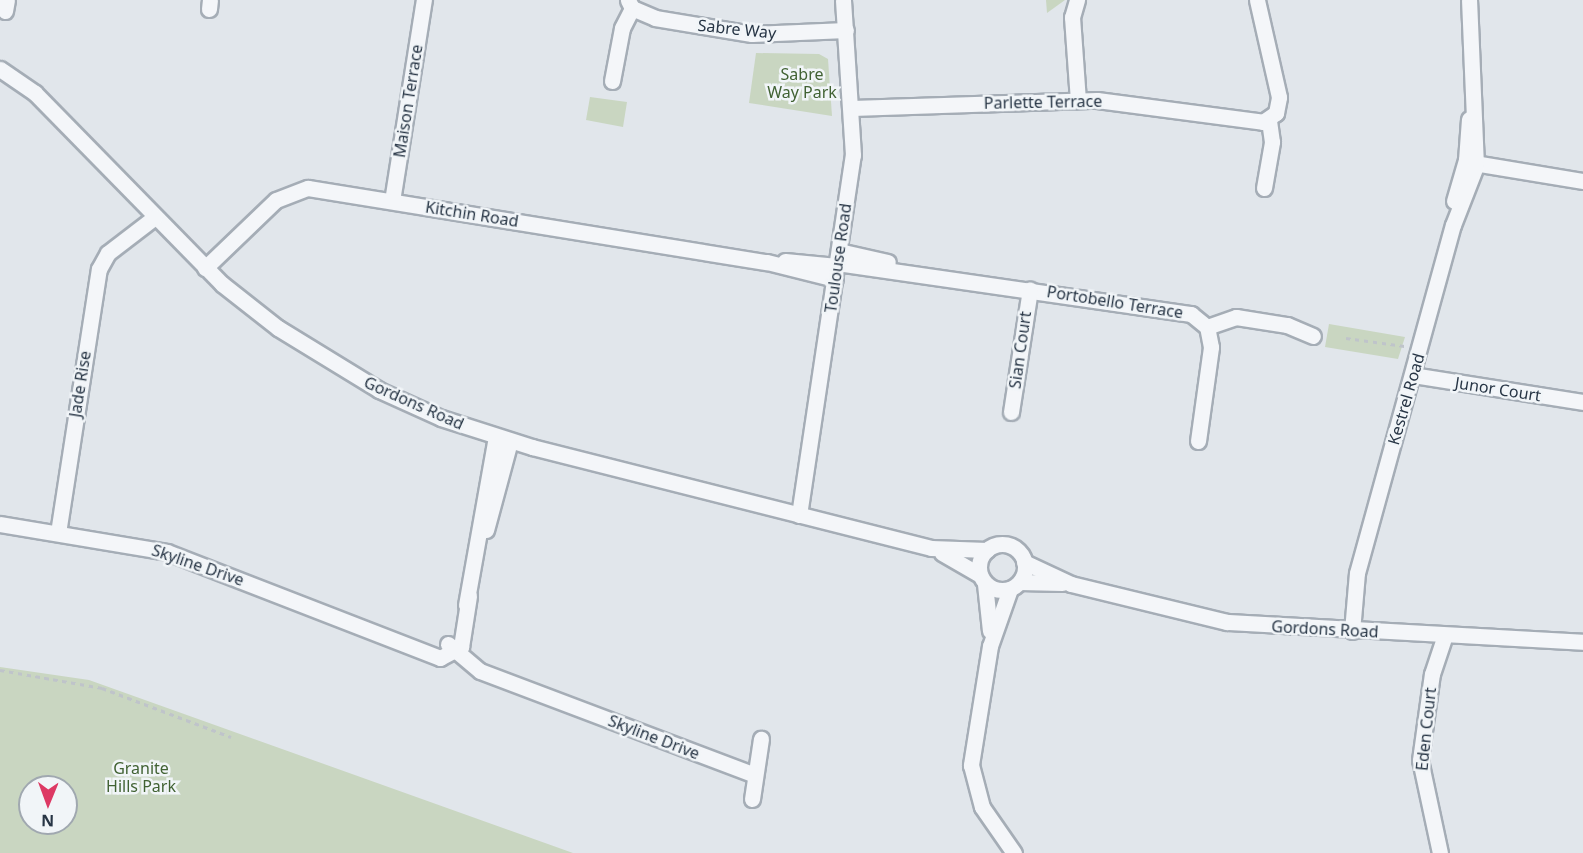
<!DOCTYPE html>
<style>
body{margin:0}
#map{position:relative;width:1583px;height:853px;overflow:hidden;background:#e1e6eb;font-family:"Noto Sans",sans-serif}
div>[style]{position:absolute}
.green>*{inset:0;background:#c9d6c1}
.path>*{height:3px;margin-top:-1.5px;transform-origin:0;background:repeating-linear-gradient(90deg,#bfc4ca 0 4.5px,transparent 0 9px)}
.roads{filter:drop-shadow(2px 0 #a5adb6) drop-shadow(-2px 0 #a5adb6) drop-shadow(0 2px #a5adb6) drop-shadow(0 -2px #a5adb6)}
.minor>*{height:15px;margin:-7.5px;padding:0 7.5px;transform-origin:7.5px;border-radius:7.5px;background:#f4f6f9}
.minor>.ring{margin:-7.5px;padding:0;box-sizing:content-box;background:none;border:15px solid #f4f6f9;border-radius:50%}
span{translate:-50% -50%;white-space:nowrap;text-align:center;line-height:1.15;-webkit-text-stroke:5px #f1f5f8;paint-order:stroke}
.street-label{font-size:16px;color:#273545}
.park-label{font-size:16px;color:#416233}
.north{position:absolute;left:18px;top:775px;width:60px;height:60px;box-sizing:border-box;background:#f1f5f8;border:2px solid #a0a8b0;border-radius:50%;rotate:181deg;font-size:16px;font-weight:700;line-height:24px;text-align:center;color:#273545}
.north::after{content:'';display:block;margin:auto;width:21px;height:27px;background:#dd3964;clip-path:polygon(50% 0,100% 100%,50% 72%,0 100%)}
</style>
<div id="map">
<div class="green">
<i style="clip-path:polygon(1046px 0,1065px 0,1047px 13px)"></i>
<i style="clip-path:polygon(756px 53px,819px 54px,828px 59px,832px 116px,749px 103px)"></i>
<i style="clip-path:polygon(590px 97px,627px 102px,623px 127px,586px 120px)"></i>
<i style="clip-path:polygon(1329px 324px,1405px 337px,1398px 359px,1325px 347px)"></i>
<i style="clip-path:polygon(evenodd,0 667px,89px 680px,573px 853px,0 853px,0 667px,30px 787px,66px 787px,66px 823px,30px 823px,30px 787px)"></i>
</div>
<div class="path">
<i style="left:1346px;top:338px;width:59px;rotate:7.9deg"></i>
<i style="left:0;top:670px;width:104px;rotate:10deg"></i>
<i style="left:102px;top:688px;width:138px;rotate:20.8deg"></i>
</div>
<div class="roads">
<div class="minor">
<i style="left:1077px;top:0;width:18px;rotate:106deg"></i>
<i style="left:1072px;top:17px;width:83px;rotate:85.9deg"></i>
<i style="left:632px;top:8px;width:25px;rotate:23deg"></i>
<i style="left:655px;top:18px;width:98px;rotate:9.4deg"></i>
<i style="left:752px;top:34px;width:94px;rotate:-2.4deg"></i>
<i style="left:209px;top:9px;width:9px;rotate:-84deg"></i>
<i style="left:5px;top:11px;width:11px;rotate:-80deg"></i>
<i style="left:0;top:69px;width:42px;rotate:34.4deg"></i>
<i style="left:35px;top:93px;width:267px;rotate:45.6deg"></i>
<i style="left:222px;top:284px;width:71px;rotate:38.2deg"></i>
<i style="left:278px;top:328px;width:119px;rotate:31.5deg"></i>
<i style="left:379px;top:390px;width:68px;rotate:24.3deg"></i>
<i style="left:441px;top:418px;width:96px;rotate:17.7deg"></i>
<i style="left:532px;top:447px;width:412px;rotate:14.2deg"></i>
<i style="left:931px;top:548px;width:56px;rotate:2deg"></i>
<i style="left:612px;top:81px;width:54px;rotate:-79.3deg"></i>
<i style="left:622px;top:28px;width:22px;rotate:-63deg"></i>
<i style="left:632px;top:8px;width:9px;rotate:-117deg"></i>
<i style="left:852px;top:108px;width:245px;rotate:-1.9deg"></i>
<i style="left:1097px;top:100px;width:167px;rotate:7.5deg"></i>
<i style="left:1263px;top:122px;width:16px;rotate:-35deg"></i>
<i style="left:1276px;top:113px;width:16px;rotate:-79deg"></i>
<i style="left:1279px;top:97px;width:99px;rotate:-102.8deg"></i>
<i style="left:1468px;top:162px;width:117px;rotate:9.4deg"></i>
<i style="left:1264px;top:188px;width:47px;rotate:-80.1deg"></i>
<i style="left:1272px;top:142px;width:22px;rotate:-98deg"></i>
<i style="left:392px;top:201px;width:204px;rotate:-81deg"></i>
<i style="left:1454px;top:201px;width:43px;rotate:-73.7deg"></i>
<i style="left:1466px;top:160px;width:41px;rotate:-85.8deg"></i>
<i style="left:839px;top:251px;width:50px;rotate:12.7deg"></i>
<i style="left:785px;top:261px;width:52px;rotate:5.5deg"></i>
<i style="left:837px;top:263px;width:358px;rotate:8.2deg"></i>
<i style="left:1191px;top:314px;width:21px;rotate:39deg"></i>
<i style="left:1207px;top:327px;width:31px;rotate:-19deg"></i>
<i style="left:1236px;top:317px;width:52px;rotate:8.9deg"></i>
<i style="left:1287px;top:325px;width:28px;rotate:23deg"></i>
<i style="left:205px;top:268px;width:98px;rotate:-43.8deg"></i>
<i style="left:276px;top:200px;width:34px;rotate:-21deg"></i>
<i style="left:308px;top:188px;width:465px;rotate:9.2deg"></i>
<i style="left:767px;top:262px;width:70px;rotate:14deg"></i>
<i style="left:1413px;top:375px;width:172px;rotate:9deg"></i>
<i style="left:1011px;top:412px;width:124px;rotate:-81.2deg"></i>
<i style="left:1198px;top:441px;width:95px;rotate:-82.1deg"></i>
<i style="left:1211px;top:347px;width:20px;rotate:-101deg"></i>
<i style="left:799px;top:515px;width:364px;rotate:-81.5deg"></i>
<i style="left:853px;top:155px;width:155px;rotate:-93.7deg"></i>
<i style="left:0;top:524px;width:169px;rotate:9.5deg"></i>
<i style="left:167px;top:552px;width:293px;rotate:21.2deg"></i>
<i style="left:440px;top:658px;width:24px;rotate:-28deg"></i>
<i style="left:461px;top:647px;width:52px;rotate:-81.1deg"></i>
<i style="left:486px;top:530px;width:92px;rotate:-74.9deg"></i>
<i style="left:58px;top:533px;width:267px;rotate:-81.2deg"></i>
<i style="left:99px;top:269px;width:18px;rotate:-61deg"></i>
<i style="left:108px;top:253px;width:59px;rotate:-37.5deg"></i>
<i class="ring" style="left:979px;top:544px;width:31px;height:31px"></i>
<i style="left:942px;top:553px;width:44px;rotate:30.1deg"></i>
<i style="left:1024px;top:562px;width:52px;rotate:25.1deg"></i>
<i style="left:1071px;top:584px;width:161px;rotate:13.7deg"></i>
<i style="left:1227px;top:622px;width:357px;rotate:3.2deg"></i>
<i style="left:1020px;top:582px;width:42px;rotate:1.4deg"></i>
<i style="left:985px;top:584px;width:47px;rotate:83.9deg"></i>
<i style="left:1010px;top:589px;width:60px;rotate:109.3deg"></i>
<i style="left:990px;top:646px;width:121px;rotate:99.1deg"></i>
<i style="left:971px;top:765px;width:43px;rotate:75.3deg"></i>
<i style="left:982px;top:807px;width:56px;rotate:55.2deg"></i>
<i style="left:466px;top:605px;width:171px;rotate:-79.9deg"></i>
<i style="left:1352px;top:631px;width:58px;rotate:-85.1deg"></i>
<i style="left:1357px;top:573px;width:361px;rotate:-74.6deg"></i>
<i style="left:1453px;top:225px;width:63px;rotate:-68.7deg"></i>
<i style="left:1476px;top:166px;width:166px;rotate:-92.4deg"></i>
<i style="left:448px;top:644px;width:42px;rotate:40.2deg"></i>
<i style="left:480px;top:671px;width:294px;rotate:20.7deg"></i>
<i style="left:752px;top:799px;width:61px;rotate:-81.5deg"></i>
<i style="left:1440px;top:853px;width:95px;rotate:-102.1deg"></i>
<i style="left:1420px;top:760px;width:87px;rotate:-82.1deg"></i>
<i style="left:1432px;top:674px;width:41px;rotate:-71.6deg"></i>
</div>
</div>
<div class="street-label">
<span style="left:737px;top:29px;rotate:6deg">Sabre Way</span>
<span style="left:408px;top:101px;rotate:-81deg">Maison Terrace</span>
<span style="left:1043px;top:102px;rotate:-1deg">Parlette Terrace</span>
<span style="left:472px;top:214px;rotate:9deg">Kitchin Road</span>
<span style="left:838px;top:258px;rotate:-82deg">Toulouse Road</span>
<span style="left:1115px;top:302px;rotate:9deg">Portobello Terrace</span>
<span style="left:1020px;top:350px;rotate:-82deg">Sian Court</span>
<span style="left:80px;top:384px;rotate:-81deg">Jade Rise</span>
<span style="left:1498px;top:389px;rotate:9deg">Junor Court</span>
<span style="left:1406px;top:399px;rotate:-74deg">Kestrel Road</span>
<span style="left:414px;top:403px;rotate:24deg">Gordons Road</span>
<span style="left:198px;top:565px;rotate:19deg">Skyline Drive</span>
<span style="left:1325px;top:629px;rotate:3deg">Gordons Road</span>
<span style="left:1426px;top:729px;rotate:-84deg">Eden Court</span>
<span style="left:654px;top:737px;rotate:21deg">Skyline Drive</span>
</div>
<div class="park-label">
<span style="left:802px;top:83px">Sabre<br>Way Park</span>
<span style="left:141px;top:777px">Granite<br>Hills Park</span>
</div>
<div class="north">N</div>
</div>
